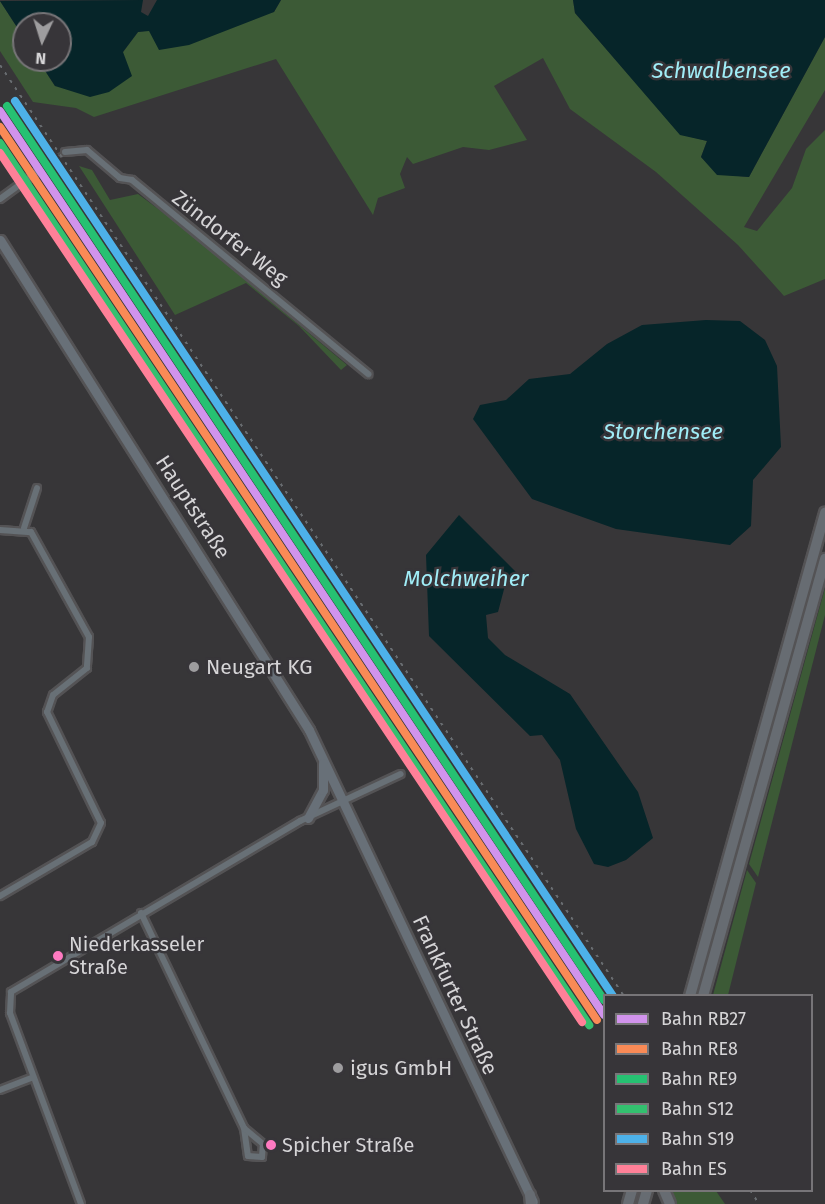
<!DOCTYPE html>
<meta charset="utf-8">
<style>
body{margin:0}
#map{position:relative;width:825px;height:1204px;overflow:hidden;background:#373638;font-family:"Fira Sans",sans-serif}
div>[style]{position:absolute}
.green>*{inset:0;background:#3c5a36}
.water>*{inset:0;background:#062529}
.minor-tunnel>*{height:6px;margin-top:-3px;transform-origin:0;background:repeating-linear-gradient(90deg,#4f4e50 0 6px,transparent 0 9px)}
.roads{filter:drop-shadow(2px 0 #545355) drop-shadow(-2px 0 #545355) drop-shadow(0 2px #545355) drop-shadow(0 -2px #545355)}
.minor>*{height:6px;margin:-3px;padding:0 3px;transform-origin:3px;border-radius:3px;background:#687076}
.primary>*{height:9px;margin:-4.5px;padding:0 4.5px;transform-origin:4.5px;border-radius:4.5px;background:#687078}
.motorway>*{height:10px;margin:-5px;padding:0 5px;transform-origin:5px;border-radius:5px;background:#676c72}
.rail>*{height:2px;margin-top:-1px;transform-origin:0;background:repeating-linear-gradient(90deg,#696d71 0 3px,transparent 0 9px)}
.rail-1>*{height:8px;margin:-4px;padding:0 4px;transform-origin:4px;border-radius:4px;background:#d193ec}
.rail-2>*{height:8px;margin:-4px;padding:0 4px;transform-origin:4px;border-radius:4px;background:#f98a56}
.rail-3>*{height:8px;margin:-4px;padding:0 4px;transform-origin:4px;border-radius:4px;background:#26c172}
.rail-4>*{height:8px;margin:-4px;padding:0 4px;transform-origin:4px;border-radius:4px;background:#33c06f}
.rail-5>*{height:8px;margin:-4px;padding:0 4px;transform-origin:4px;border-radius:4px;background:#4db1e9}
.rail-6>*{height:8px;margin:-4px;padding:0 4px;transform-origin:4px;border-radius:4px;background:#ff8098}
.dots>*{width:16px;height:16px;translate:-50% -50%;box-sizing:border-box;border:3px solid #373539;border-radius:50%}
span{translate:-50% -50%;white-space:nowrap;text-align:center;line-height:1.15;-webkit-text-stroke:5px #373539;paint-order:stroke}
.bus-label{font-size:20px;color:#d6d5d7}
.left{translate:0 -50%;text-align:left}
.street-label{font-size:21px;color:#d6d5d7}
.poi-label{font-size:21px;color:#d6d5d7}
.water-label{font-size:22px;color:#a0edf7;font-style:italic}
.legend{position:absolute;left:603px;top:994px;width:210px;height:198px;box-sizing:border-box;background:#373539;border:2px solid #777578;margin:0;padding:8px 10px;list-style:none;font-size:18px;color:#d6d5d7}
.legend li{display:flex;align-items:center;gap:12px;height:30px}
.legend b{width:30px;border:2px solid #777578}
.north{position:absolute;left:12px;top:12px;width:60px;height:60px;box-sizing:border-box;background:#373539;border:2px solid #777578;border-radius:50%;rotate:184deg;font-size:16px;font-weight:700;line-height:24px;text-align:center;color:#d6d5d7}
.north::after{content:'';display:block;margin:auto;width:21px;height:27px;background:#9e9d9f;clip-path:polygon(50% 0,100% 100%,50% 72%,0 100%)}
</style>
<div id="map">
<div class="green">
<i style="clip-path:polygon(281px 0,573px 0,575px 13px,680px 134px,707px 141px,701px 157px,717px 174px,749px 177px,825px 37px,825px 19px,825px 90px,744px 227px,757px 231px,792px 188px,806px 149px,825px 130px,825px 279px,784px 296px,738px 245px,656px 172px,570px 109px,543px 58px,494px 86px,527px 140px,489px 150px,463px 147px,413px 164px,407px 157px,400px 174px,405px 188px,378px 198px,373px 215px,276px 59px,94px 117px,76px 108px,33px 102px,0 51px,0 1px,24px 38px,24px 60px,38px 60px,55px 86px,123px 52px,138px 32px,274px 12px)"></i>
<i style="clip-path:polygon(79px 166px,92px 170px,110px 200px,138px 194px,177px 223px,347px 365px,341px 370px,299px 326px,246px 283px,175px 315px)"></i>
<i style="clip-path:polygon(825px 588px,825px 615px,758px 877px,749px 864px)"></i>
<i style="clip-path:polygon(747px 870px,756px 883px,728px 995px,713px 995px)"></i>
<i style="clip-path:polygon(669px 1191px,716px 1191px,725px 1204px,675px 1204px)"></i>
</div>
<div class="water">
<i style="clip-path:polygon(143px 0,141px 12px,148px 16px,157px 0,281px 0,274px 12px,189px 45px,159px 50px,149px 31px,138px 32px,123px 52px,132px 76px,109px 92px,90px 97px,55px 86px,38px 60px,60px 60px,60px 24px,24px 24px,24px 38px,0 1px)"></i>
<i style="clip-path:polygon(573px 0,825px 0,825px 37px,749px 177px,717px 175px,701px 157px,707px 141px,680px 135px,575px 13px)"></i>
<i style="clip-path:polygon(706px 320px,740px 321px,765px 340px,777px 366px,781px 447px,753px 480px,751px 526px,730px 545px,616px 529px,532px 499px,473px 419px,480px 405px,506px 400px,529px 379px,570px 374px,607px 344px,642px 325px)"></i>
<i style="clip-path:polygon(459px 515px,520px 576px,507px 578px,498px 612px,486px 615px,488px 638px,505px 655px,570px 694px,638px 792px,653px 838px,626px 860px,608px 867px,594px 864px,576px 829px,560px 760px,542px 735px,530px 736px,429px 636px,426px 555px)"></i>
</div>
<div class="minor-tunnel">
<i style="left:37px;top:172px;width:34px;rotate:-36deg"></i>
</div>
<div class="roads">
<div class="minor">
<i style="left:65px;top:152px;width:22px;rotate:-5deg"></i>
<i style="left:87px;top:150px;width:43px;rotate:40.3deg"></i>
<i style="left:120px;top:178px;width:12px;rotate:9deg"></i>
<i style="left:132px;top:180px;width:306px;rotate:39.4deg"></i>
<i style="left:0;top:199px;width:46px;rotate:-36.1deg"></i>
<i style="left:24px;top:528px;width:42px;rotate:-72deg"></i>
<i style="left:0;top:530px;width:31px;rotate:4deg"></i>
<i style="left:31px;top:532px;width:120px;rotate:61.1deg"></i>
<i style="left:89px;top:637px;width:31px;rotate:94deg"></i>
<i style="left:87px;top:668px;width:43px;rotate:141.5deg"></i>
<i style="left:53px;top:695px;width:18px;rotate:109deg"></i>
<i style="left:47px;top:712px;width:123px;rotate:64.1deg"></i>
<i style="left:101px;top:823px;width:21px;rotate:115deg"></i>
<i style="left:92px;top:842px;width:107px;rotate:149.6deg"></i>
<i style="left:141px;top:913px;width:238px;rotate:64.4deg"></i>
<i style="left:244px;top:1128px;width:28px;rotate:82deg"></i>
<i style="left:248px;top:1156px;width:14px;rotate:4deg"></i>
<i style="left:262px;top:1157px;width:13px;rotate:-86deg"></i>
<i style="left:263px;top:1144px;width:25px;rotate:-140deg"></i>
<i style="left:0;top:1090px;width:34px;rotate:-21deg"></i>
<i style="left:81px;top:1204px;width:204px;rotate:-110.4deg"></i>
<i style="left:10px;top:1013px;width:21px;rotate:-87deg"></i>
<i style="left:11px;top:992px;width:336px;rotate:-30.6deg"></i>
<i style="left:300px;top:821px;width:111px;rotate:-25deg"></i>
</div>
<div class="primary">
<i style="left:0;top:240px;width:579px;rotate:57.76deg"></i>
<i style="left:309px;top:730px;width:522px;rotate:64.61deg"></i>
<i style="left:308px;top:818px;width:32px;rotate:-62deg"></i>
<i style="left:323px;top:790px;width:27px;rotate:-90deg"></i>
</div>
<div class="motorway">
<i style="left:690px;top:996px;width:502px;rotate:-74.38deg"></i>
<i style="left:703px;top:996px;width:454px;rotate:-74.4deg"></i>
<i style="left:664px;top:1190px;width:15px;rotate:67deg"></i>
<i style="left:530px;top:1195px;width:9px;rotate:84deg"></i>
<i style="left:628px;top:1204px;width:15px;rotate:-74deg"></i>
<i style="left:643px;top:1204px;width:15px;rotate:-74deg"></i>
</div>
</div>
<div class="rail">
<i style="left:0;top:65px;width:1121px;rotate:56.17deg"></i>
<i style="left:750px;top:1190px;width:17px;rotate:57deg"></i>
</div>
<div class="rail-1">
<i style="left:0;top:111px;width:1087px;rotate:56.25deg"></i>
</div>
<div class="rail-2">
<i style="left:0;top:127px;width:1074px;rotate:56.24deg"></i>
</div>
<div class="rail-3">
<i style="left:7px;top:106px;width:1075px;rotate:56.27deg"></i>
</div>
<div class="rail-4">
<i style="left:0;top:143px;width:1061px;rotate:56.26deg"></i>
</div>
<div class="rail-5">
<i style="left:15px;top:101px;width:1076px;rotate:56.25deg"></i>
</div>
<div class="rail-6">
<i style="left:0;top:153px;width:1046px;rotate:56.19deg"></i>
</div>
<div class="dots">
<i style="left:194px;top:667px;background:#9e9d9f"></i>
<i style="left:58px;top:956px;background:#fe7ac1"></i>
<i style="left:338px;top:1068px;background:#9e9d9f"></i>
<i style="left:271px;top:1145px;background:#fe7ac1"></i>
</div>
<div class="bus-label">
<span class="left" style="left:69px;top:956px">Niederkasseler<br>Straße</span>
<span class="left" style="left:282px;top:1145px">Spicher Straße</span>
</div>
<div class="street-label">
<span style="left:230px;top:238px;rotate:38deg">Zündorfer Weg</span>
<span style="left:193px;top:507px;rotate:57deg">Hauptstraße</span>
<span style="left:455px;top:995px;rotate:65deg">Frankfurter Straße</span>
</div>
<div class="poi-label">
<span class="left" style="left:206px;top:667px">Neugart KG</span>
<span class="left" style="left:350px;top:1068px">igus GmbH</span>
</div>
<div class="water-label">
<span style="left:721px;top:71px">Schwalbensee</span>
<span style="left:663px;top:432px">Storchensee</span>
<span style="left:466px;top:579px">Molchweiher</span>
</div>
<ul class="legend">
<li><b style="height:8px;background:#d193ec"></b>Bahn RB27</li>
<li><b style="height:8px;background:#f98a56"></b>Bahn RE8</li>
<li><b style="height:8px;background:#26c172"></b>Bahn RE9</li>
<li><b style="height:8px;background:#33c06f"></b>Bahn S12</li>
<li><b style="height:8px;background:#4db1e9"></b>Bahn S19</li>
<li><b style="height:8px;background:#ff8098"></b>Bahn ES</li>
</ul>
<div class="north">N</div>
</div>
